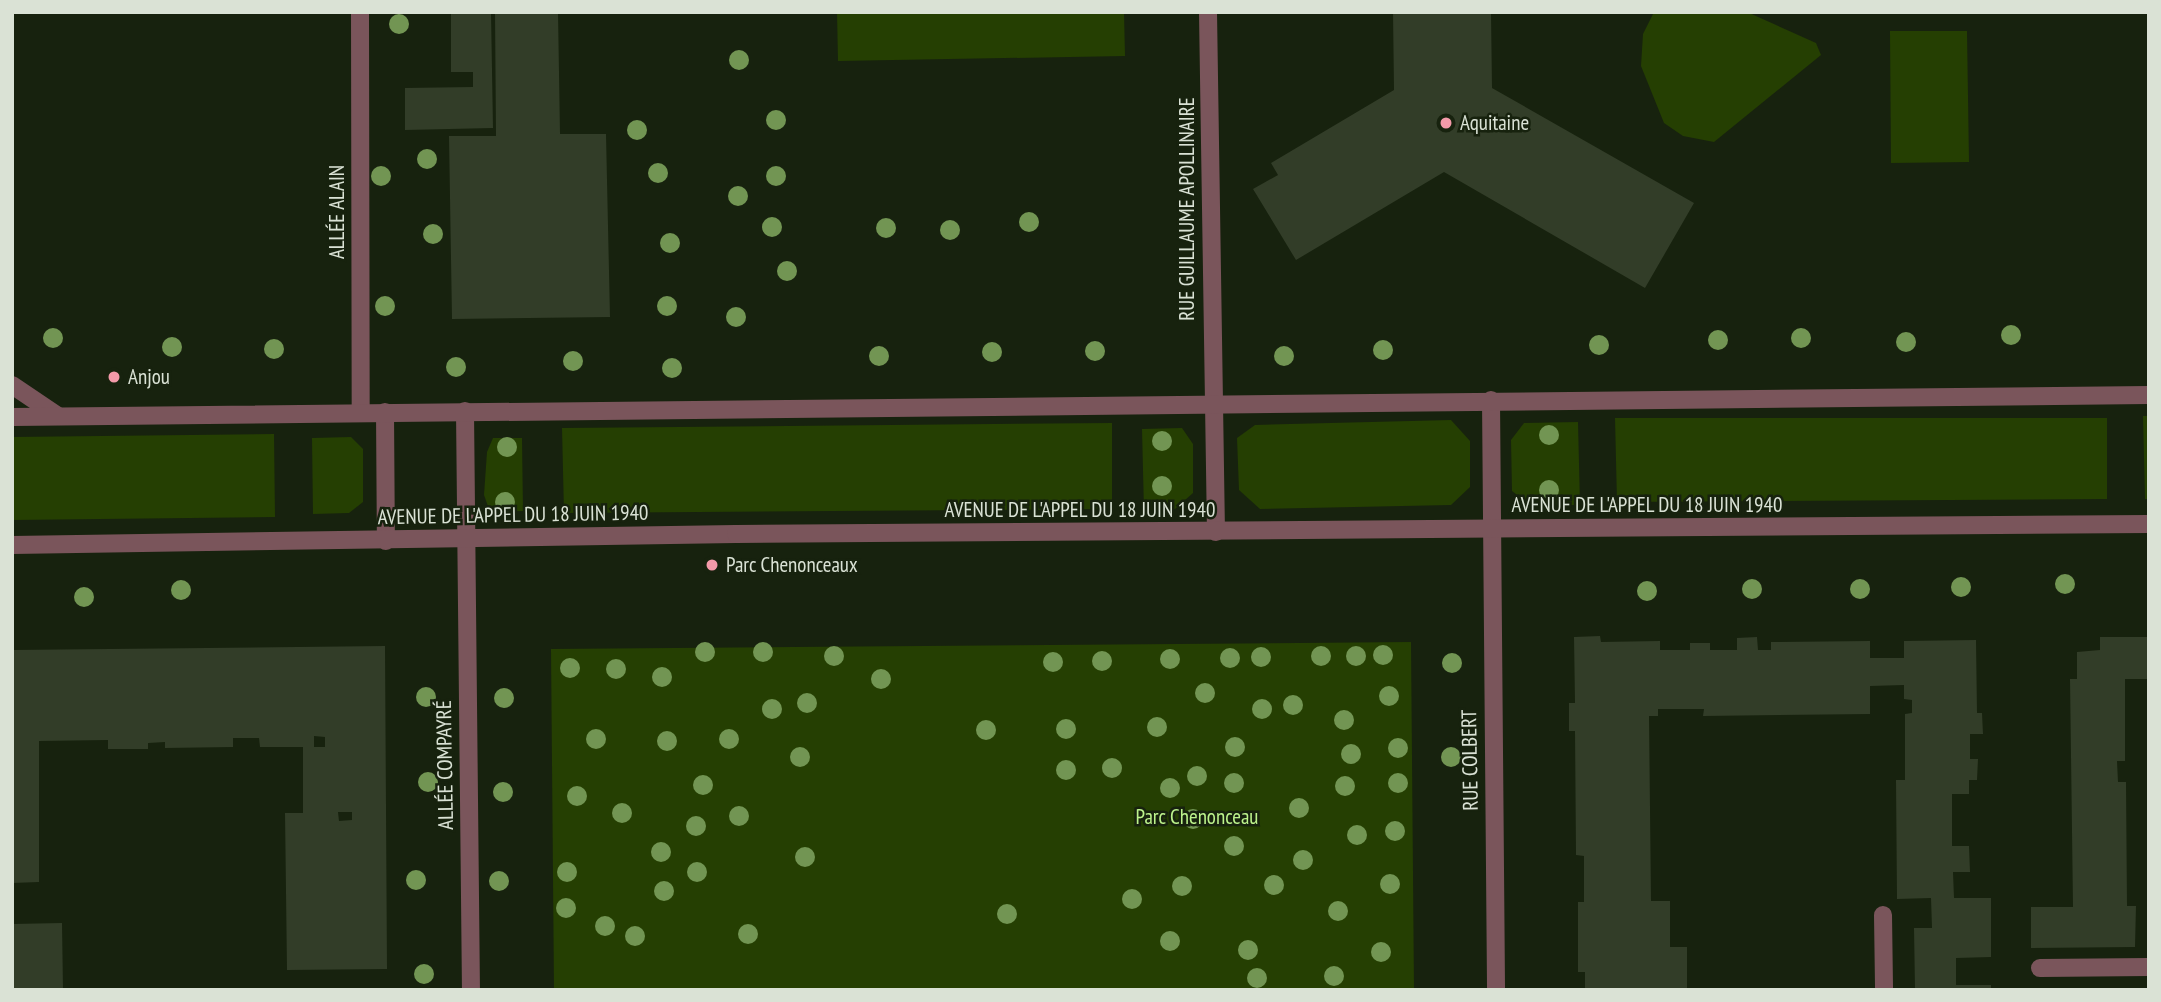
<!DOCTYPE html>
<meta charset="utf-8">
<style>
body{margin:0}
#map{position:relative;width:2161px;height:1002px;overflow:hidden;background:#17220e;font-family:"PT Sans Narrow",sans-serif}
div>[style]{position:absolute}
.green>*{inset:0;background:#253f02}
.building>*{inset:0;background:#323d28}
.minor>*{height:18px;margin:-9px;padding:0 9px;transform-origin:9px;border-radius:9px;background:#7a555b}
.trees>*{width:20px;height:20px;margin:-10px;border-radius:50%;background:#729553}
.dots>*{width:19px;height:19px;translate:-50% -50%;box-sizing:border-box;border:4px solid #17220e;border-radius:50%}
span{translate:-50% -50%;white-space:nowrap;text-align:center;line-height:1.15;-webkit-text-stroke:5px #17220e;paint-order:stroke}
.poi-label{font-size:21px;color:#dae2d5}
.left{translate:0 -50%;text-align:left}
.street-label{font-size:21px;color:#dae2d5}
.park-label{font-size:21px;color:#bdf38c}
.frame{position:absolute;inset:0;border:14px solid #dae2d5;pointer-events:none}
</style>
<div id="map">
<div class="green">
<i style="clip-path:polygon(837px 12px,1124px 12px,1125px 56px,838px 61px)"></i>
<i style="clip-path:polygon(1654px 12px,1747px 12px,1816px 43px,1821px 55px,1714px 142px,1683px 136px,1664px 123px,1641px 66px,1643px 34px)"></i>
<i style="clip-path:polygon(1890px 31px,1967px 31px,1969px 162px,1891px 163px)"></i>
<i style="clip-path:polygon(2143px 416px,2149px 416px,2149px 499px,2145px 499px)"></i>
<i style="clip-path:polygon(1615px 418px,2107px 418px,2107px 499px,1617px 502px)"></i>
<i style="clip-path:polygon(1451px 420px,1470px 441px,1470px 487px,1451px 505px,1260px 509px,1239px 490px,1237px 438px,1255px 425px)"></i>
<i style="clip-path:polygon(1578px 422px,1580px 505px,1530px 505px,1512px 491px,1511px 440px,1524px 423px)"></i>
<i style="clip-path:polygon(1112px 423px,1112px 509px,564px 513px,562px 428px)"></i>
<i style="clip-path:polygon(1182px 428px,1193px 444px,1193px 493px,1175px 509px,1144px 511px,1142px 429px)"></i>
<i style="clip-path:polygon(274px 434px,275px 517px,12px 520px,12px 437px)"></i>
<i style="clip-path:polygon(351px 437px,363px 449px,363px 502px,349px 513px,313px 514px,312px 438px)"></i>
<i style="clip-path:polygon(493px 438px,522px 438px,523px 511px,490px 512px,484px 495px,487px 452px)"></i>
<i style="clip-path:polygon(1411px 642px,1414px 990px,554px 990px,551px 649px)"></i>
</div>
<div class="building">
<i style="clip-path:polygon(451px 12px,491px 12px,493px 128px,405px 130px,405px 88px,473px 87px,473px 72px,451px 72px)"></i>
<i style="clip-path:polygon(495px 12px,558px 12px,560px 134px,606px 134px,610px 317px,452px 319px,449px 136px,496px 136px)"></i>
<i style="clip-path:polygon(1393px 12px,1491px 12px,1492px 88px,1694px 203px,1645px 288px,1444px 172px,1296px 260px,1253px 189px,1278px 175px,1271px 163px,1394px 90px)"></i>
<i style="clip-path:polygon(1600px 636px,1601px 642px,1660px 641px,1660px 650px,1690px 650px,1690px 643px,1710px 643px,1710px 650px,1737px 650px,1737px 638px,1757px 637px,1758px 650px,1771px 650px,1771px 642px,1870px 641px,1870px 658px,1904px 658px,1904px 641px,1976px 640px,1977px 713px,1982px 713px,1983px 734px,1970px 734px,1970px 759px,1978px 759px,1977px 780px,1969px 780px,1969px 794px,1952px 794px,1952px 846px,1969px 846px,1970px 872px,1953px 872px,1954px 898px,1991px 898px,1991px 957px,1956px 958px,1956px 985px,1991px 985px,1991px 990px,1915px 990px,1914px 928px,1932px 928px,1931px 898px,1897px 899px,1896px 780px,1905px 780px,1905px 714px,1912px 713px,1912px 700px,1904px 699px,1904px 685px,1870px 686px,1870px 714px,1703px 716px,1704px 709px,1658px 709px,1658px 716px,1649px 716px,1651px 901px,1670px 901px,1670px 947px,1687px 947px,1687px 990px,1585px 990px,1585px 972px,1578px 972px,1578px 902px,1584px 902px,1584px 856px,1576px 855px,1575px 731px,1569px 731px,1569px 703px,1575px 703px,1574px 637px)"></i>
<i style="clip-path:polygon(2100px 637px,2149px 637px,2149px 679px,2125px 679px,2125px 761px,2117px 761px,2118px 782px,2126px 782px,2127px 906px,2136px 906px,2135px 947px,2031px 948px,2031px 907px,2073px 907px,2070px 679px,2077px 679px,2077px 652px,2100px 650px)"></i>
<i style="clip-path:polygon(evenodd,385px 646px,387px 969px,287px 970px,285px 813px,303px 813px,303px 747px,260px 747px,259px 738px,233px 738px,233px 747px,165px 748px,165px 742px,148px 743px,148px 749px,108px 749px,108px 740px,39px 741px,39px 882px,12px 883px,12px 650px,385px 646px,314px 736px,325px 737px,325px 747px,314px 747px,314px 736px,385px 646px,338px 812px,352px 812px,352px 820px,339px 821px,338px 812px)"></i>
<i style="clip-path:polygon(62px 923px,63px 990px,12px 990px,12px 924px)"></i>
</div>
<div class="minor">
<i style="left:360px;top:12px;width:400px;rotate:89.9deg"></i>
<i style="left:1208px;top:12px;width:520px;rotate:89.12deg"></i>
<i style="left:12px;top:385px;width:55px;rotate:34deg"></i>
<i style="left:1491px;top:400px;width:590px;rotate:89.51deg"></i>
<i style="left:465px;top:411px;width:579px;rotate:89.41deg"></i>
<i style="left:385px;top:412px;width:129px;rotate:89.6deg"></i>
<i style="left:12px;top:417px;width:2137px;rotate:-0.59deg"></i>
<i style="left:12px;top:545px;width:724px;rotate:-0.87deg"></i>
<i style="left:736px;top:534px;width:1413px;rotate:-0.41deg"></i>
<i style="left:1883px;top:915px;width:75px;rotate:89.2deg"></i>
<i style="left:2040px;top:968px;width:109px;rotate:-0.5deg"></i>
</div>
<div class="trees">
<i style="left:399px;top:24px"></i>
<i style="left:739px;top:60px"></i>
<i style="left:776px;top:120px"></i>
<i style="left:637px;top:130px"></i>
<i style="left:427px;top:159px"></i>
<i style="left:658px;top:173px"></i>
<i style="left:381px;top:176px"></i>
<i style="left:776px;top:176px"></i>
<i style="left:738px;top:196px"></i>
<i style="left:1029px;top:222px"></i>
<i style="left:772px;top:227px"></i>
<i style="left:886px;top:228px"></i>
<i style="left:950px;top:230px"></i>
<i style="left:433px;top:234px"></i>
<i style="left:670px;top:243px"></i>
<i style="left:787px;top:271px"></i>
<i style="left:385px;top:306px"></i>
<i style="left:667px;top:306px"></i>
<i style="left:736px;top:317px"></i>
<i style="left:2011px;top:335px"></i>
<i style="left:53px;top:338px"></i>
<i style="left:1801px;top:338px"></i>
<i style="left:1718px;top:340px"></i>
<i style="left:1906px;top:342px"></i>
<i style="left:1599px;top:345px"></i>
<i style="left:172px;top:347px"></i>
<i style="left:274px;top:349px"></i>
<i style="left:1383px;top:350px"></i>
<i style="left:1095px;top:351px"></i>
<i style="left:992px;top:352px"></i>
<i style="left:879px;top:356px"></i>
<i style="left:1284px;top:356px"></i>
<i style="left:573px;top:361px"></i>
<i style="left:456px;top:367px"></i>
<i style="left:672px;top:368px"></i>
<i style="left:1549px;top:435px"></i>
<i style="left:1162px;top:441px"></i>
<i style="left:507px;top:447px"></i>
<i style="left:1162px;top:486px"></i>
<i style="left:1549px;top:490px"></i>
<i style="left:505px;top:502px"></i>
<i style="left:2065px;top:584px"></i>
<i style="left:1961px;top:587px"></i>
<i style="left:1752px;top:589px"></i>
<i style="left:1860px;top:589px"></i>
<i style="left:181px;top:590px"></i>
<i style="left:1647px;top:591px"></i>
<i style="left:84px;top:597px"></i>
<i style="left:705px;top:652px"></i>
<i style="left:763px;top:652px"></i>
<i style="left:1383px;top:655px"></i>
<i style="left:834px;top:656px"></i>
<i style="left:1321px;top:656px"></i>
<i style="left:1356px;top:656px"></i>
<i style="left:1261px;top:657px"></i>
<i style="left:1230px;top:658px"></i>
<i style="left:1170px;top:659px"></i>
<i style="left:1102px;top:661px"></i>
<i style="left:1053px;top:662px"></i>
<i style="left:1452px;top:663px"></i>
<i style="left:570px;top:668px"></i>
<i style="left:616px;top:669px"></i>
<i style="left:662px;top:677px"></i>
<i style="left:881px;top:679px"></i>
<i style="left:1205px;top:693px"></i>
<i style="left:1389px;top:696px"></i>
<i style="left:426px;top:697px"></i>
<i style="left:504px;top:698px"></i>
<i style="left:807px;top:703px"></i>
<i style="left:1293px;top:705px"></i>
<i style="left:772px;top:709px"></i>
<i style="left:1262px;top:709px"></i>
<i style="left:1344px;top:720px"></i>
<i style="left:1157px;top:727px"></i>
<i style="left:1066px;top:729px"></i>
<i style="left:986px;top:730px"></i>
<i style="left:596px;top:739px"></i>
<i style="left:729px;top:739px"></i>
<i style="left:667px;top:741px"></i>
<i style="left:1235px;top:747px"></i>
<i style="left:1398px;top:748px"></i>
<i style="left:1351px;top:754px"></i>
<i style="left:800px;top:757px"></i>
<i style="left:1451px;top:757px"></i>
<i style="left:1112px;top:768px"></i>
<i style="left:1066px;top:770px"></i>
<i style="left:1197px;top:776px"></i>
<i style="left:428px;top:782px"></i>
<i style="left:1234px;top:783px"></i>
<i style="left:1398px;top:783px"></i>
<i style="left:703px;top:785px"></i>
<i style="left:1345px;top:786px"></i>
<i style="left:1170px;top:788px"></i>
<i style="left:503px;top:792px"></i>
<i style="left:577px;top:796px"></i>
<i style="left:1299px;top:808px"></i>
<i style="left:622px;top:813px"></i>
<i style="left:739px;top:816px"></i>
<i style="left:1193px;top:819px"></i>
<i style="left:696px;top:826px"></i>
<i style="left:1395px;top:831px"></i>
<i style="left:1357px;top:835px"></i>
<i style="left:1234px;top:846px"></i>
<i style="left:661px;top:852px"></i>
<i style="left:805px;top:857px"></i>
<i style="left:1303px;top:860px"></i>
<i style="left:567px;top:872px"></i>
<i style="left:697px;top:872px"></i>
<i style="left:416px;top:880px"></i>
<i style="left:499px;top:881px"></i>
<i style="left:1390px;top:884px"></i>
<i style="left:1274px;top:885px"></i>
<i style="left:1182px;top:886px"></i>
<i style="left:664px;top:891px"></i>
<i style="left:1132px;top:899px"></i>
<i style="left:566px;top:908px"></i>
<i style="left:1338px;top:911px"></i>
<i style="left:1007px;top:914px"></i>
<i style="left:605px;top:926px"></i>
<i style="left:748px;top:934px"></i>
<i style="left:635px;top:936px"></i>
<i style="left:1170px;top:941px"></i>
<i style="left:1248px;top:950px"></i>
<i style="left:1381px;top:952px"></i>
<i style="left:424px;top:974px"></i>
<i style="left:1334px;top:976px"></i>
<i style="left:1257px;top:978px"></i>
</div>
<div class="dots">
<i style="left:1446px;top:123px;background:#f39aa9"></i>
<i style="left:114px;top:377px;background:#f39aa9"></i>
<i style="left:712px;top:565px;background:#f39aa9"></i>
</div>
<div class="poi-label">
<span class="left" style="left:1460px;top:123px">Aquitaine</span>
<span class="left" style="left:128px;top:377px">Anjou</span>
<span class="left" style="left:726px;top:565px">Parc Chenonceaux</span>
</div>
<div class="street-label">
<span style="left:1187px;top:209px;rotate:-90deg">RUE GUILLAUME APOLLINAIRE</span>
<span style="left:337px;top:212px;rotate:-90deg">ALLÉE ALAIN</span>
<span style="left:1647px;top:505px">AVENUE DE L'APPEL DU 18 JUIN 1940</span>
<span style="left:1080px;top:510px">AVENUE DE L'APPEL DU 18 JUIN 1940</span>
<span style="left:513px;top:515px;rotate:-1deg">AVENUE DE L'APPEL DU 18 JUIN 1940</span>
<span style="left:1470px;top:760px;rotate:-91deg">RUE COLBERT</span>
<span style="left:445px;top:765px;rotate:-91deg">ALLÉE COMPAYRÉ</span>
</div>
<div class="park-label">
<span style="left:1197px;top:817px">Parc Chenonceau</span>
</div>
<div class="frame"></div>
</div>
